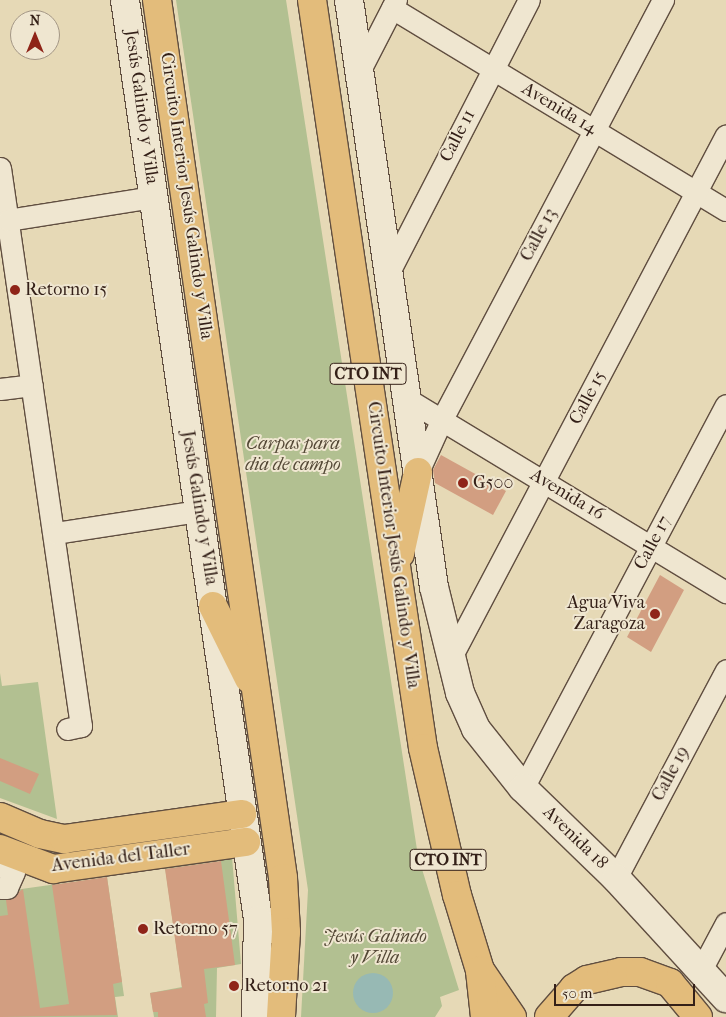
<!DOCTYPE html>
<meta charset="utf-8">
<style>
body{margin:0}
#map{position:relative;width:726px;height:1017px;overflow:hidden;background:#e6d9b6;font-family:"IM FELL French Canon",serif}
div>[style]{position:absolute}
.green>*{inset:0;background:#b2c091}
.water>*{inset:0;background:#97b9b4}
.round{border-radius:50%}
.building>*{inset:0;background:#d29e81}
.roads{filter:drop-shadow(1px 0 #604e40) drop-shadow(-1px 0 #604e40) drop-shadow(0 1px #604e40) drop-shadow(0 -1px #604e40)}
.street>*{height:21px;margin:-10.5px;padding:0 10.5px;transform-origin:10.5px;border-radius:10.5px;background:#efe6d0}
.secondary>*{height:28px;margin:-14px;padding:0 14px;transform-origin:14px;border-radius:14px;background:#efe6d0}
.primary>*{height:28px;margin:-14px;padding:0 14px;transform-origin:14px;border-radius:14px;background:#e3bc7b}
.highway>*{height:28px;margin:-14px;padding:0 14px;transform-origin:14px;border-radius:14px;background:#e3bc7b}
.dots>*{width:14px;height:14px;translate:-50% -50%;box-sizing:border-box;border:2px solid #efe6d0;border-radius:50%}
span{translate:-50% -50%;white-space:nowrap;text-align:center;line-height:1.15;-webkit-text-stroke:4px #efe6d0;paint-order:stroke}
.shield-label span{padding:1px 4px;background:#efe6d0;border:1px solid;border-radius:4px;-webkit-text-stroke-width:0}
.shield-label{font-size:16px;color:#342018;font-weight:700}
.street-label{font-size:18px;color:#342018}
.poi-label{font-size:18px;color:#342018}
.left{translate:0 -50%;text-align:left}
.right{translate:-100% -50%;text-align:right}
.park-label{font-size:18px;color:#544836;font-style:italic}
.north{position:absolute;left:10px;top:10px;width:50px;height:50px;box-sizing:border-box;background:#efe6d0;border:1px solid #a49786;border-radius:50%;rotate:0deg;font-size:14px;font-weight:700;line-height:20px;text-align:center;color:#342018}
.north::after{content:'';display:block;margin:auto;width:18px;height:22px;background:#8f2418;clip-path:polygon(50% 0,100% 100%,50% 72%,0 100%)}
.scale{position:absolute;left:554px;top:984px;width:141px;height:22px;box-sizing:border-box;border:2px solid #342018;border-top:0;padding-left:6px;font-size:15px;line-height:18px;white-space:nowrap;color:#342018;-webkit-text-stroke:4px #efe6d0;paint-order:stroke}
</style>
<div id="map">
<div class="green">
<i style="clip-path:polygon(176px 0,286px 0,418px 856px,459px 990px,440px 997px,442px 1006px,435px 1017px,301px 1017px,308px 890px)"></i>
<i style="clip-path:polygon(0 673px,2px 686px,38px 682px,57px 819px,0 798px)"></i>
<i style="clip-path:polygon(232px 857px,241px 964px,217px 968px,216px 1017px,154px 1017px,150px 993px,182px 987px,165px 867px)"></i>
<i style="clip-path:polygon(107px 877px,124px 996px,115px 997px,118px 1017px,0 1017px,0 892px)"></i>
</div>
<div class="water">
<i class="round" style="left:353px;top:973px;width:40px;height:40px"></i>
</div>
<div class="building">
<i style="clip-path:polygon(441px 455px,506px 491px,493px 515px,435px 483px,433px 470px)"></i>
<i style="clip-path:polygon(660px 575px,684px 590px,651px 652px,627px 637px)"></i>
<i style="clip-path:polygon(0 758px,39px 774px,30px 794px,0 781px)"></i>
<i style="clip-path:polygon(221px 861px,235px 965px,204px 969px,208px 1003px,204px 1004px,206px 1017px,158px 1017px,158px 1012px,153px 1012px,150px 993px,182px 988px,165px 869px)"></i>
<i style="clip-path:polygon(107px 877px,122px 982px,113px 984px,117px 1015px,0 1017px,0 916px,8px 915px,6px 900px,23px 889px,40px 1008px,69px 1004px,52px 885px)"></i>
</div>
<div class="roads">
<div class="street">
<i style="left:392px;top:8px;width:390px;rotate:31.2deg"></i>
<i style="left:359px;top:72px;width:81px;rotate:-62.8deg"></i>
<i style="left:0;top:168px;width:564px;rotate:81.74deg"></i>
<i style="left:81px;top:726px;width:14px;rotate:168deg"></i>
<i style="left:8px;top:220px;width:148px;rotate:-9deg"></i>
<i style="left:389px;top:272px;width:306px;rotate:-62.8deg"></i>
<i style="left:0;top:389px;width:32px;rotate:-7deg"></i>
<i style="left:407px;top:399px;width:373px;rotate:31.2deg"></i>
<i style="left:418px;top:472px;width:58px;rotate:-65.6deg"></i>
<i style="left:442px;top:419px;width:474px;rotate:-62.2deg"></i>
<i style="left:55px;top:533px;width:145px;rotate:-8.7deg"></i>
<i style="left:449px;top:661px;width:594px;rotate:-62.23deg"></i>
<i style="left:523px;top:788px;width:433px;rotate:-62.1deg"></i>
<i style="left:0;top:866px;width:15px;rotate:23deg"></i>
<i style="left:14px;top:872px;width:17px;rotate:114deg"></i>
<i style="left:7px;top:888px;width:7px;rotate:180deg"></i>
<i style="left:616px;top:878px;width:235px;rotate:-62.1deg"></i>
<i style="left:701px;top:970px;width:53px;rotate:-62deg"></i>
</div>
<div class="secondary">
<i style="left:125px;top:0;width:930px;rotate:81.77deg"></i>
<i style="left:258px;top:920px;width:97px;rotate:91.2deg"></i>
<i style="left:349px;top:0;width:593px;rotate:81.76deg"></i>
<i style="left:434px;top:587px;width:109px;rotate:76.2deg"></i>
<i style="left:460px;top:693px;width:39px;rotate:66deg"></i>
<i style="left:476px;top:729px;width:75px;rotate:51.5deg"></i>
<i style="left:523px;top:788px;width:129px;rotate:44.1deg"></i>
<i style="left:616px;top:878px;width:163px;rotate:47.5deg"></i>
</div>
<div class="primary">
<i style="left:0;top:817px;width:43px;rotate:23deg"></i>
<i style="left:40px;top:834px;width:25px;rotate:12deg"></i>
<i style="left:64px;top:839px;width:180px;rotate:-8deg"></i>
<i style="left:0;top:849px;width:57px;rotate:20.7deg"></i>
<i style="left:53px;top:869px;width:195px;rotate:-8deg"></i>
</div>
<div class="highway">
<i style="left:157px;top:0;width:887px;rotate:81.83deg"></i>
<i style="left:283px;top:878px;width:54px;rotate:86.8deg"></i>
<i style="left:286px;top:932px;width:85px;rotate:93.4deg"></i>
<i style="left:312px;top:0;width:756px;rotate:81.56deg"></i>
<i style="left:423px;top:748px;width:151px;rotate:77deg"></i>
<i style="left:457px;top:895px;width:78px;rotate:73deg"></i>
<i style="left:480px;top:970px;width:57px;rotate:55.8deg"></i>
<i style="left:400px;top:554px;width:84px;rotate:-77.6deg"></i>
<i style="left:213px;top:606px;width:81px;rotate:63.7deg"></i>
<i style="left:480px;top:971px;width:46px;rotate:83.8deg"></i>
<i style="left:549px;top:1017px;width:38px;rotate:-49deg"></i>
<i style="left:574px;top:988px;width:15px;rotate:-32deg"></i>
<i style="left:587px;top:980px;width:35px;rotate:-13deg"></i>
<i style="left:621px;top:972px;width:19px"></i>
<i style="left:640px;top:972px;width:32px;rotate:20deg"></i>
<i style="left:670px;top:983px;width:44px;rotate:50.5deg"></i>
</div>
</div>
<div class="dots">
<i style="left:15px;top:290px;background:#8f2418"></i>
<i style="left:463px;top:483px;background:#8f2418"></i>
<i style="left:655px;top:614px;background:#8f2418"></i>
<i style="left:143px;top:929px;background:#8f2418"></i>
<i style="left:234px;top:986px;background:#8f2418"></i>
</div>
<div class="shield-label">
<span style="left:368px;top:374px">CTO INT</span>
<span style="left:448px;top:860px">CTO INT</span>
</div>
<div class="street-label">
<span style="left:141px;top:107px;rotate:82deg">Jesús Galindo y Villa</span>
<span style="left:559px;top:109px;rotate:31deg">Avenida 14</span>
<span style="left:458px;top:136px;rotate:-63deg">Calle 11</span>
<span style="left:186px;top:196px;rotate:82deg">Circuito Interior Jesús Galindo y Villa</span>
<span style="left:539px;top:235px;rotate:-62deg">Calle 13</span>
<span style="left:588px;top:398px;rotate:-62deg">Calle 15</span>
<span style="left:567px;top:495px;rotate:31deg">Avenida 16</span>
<span style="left:199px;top:508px;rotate:81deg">Jesús Galindo y Villa</span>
<span style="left:653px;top:543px;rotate:-62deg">Calle 17</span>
<span style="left:393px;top:545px;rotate:82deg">Circuito Interior Jesús Galindo y Villa</span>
<span style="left:671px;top:774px;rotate:-62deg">Calle 19</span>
<span style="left:575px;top:838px;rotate:44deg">Avenida 18</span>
<span style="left:121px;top:858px;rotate:-7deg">Avenida del Taller</span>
</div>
<div class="poi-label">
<span class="left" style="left:25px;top:290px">Retorno 15</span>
<span class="left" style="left:473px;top:483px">G500</span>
<span class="right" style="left:645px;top:614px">Agua Viva<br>Zaragoza</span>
<span class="left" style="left:153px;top:929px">Retorno 57</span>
<span class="left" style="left:244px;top:986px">Retorno 21</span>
</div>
<div class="park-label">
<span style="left:293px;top:455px">Carpas para<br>dia de campo</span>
<span style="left:375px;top:948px">Jesús Galindo<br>y Villa</span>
</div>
<div class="north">N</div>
<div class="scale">50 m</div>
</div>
